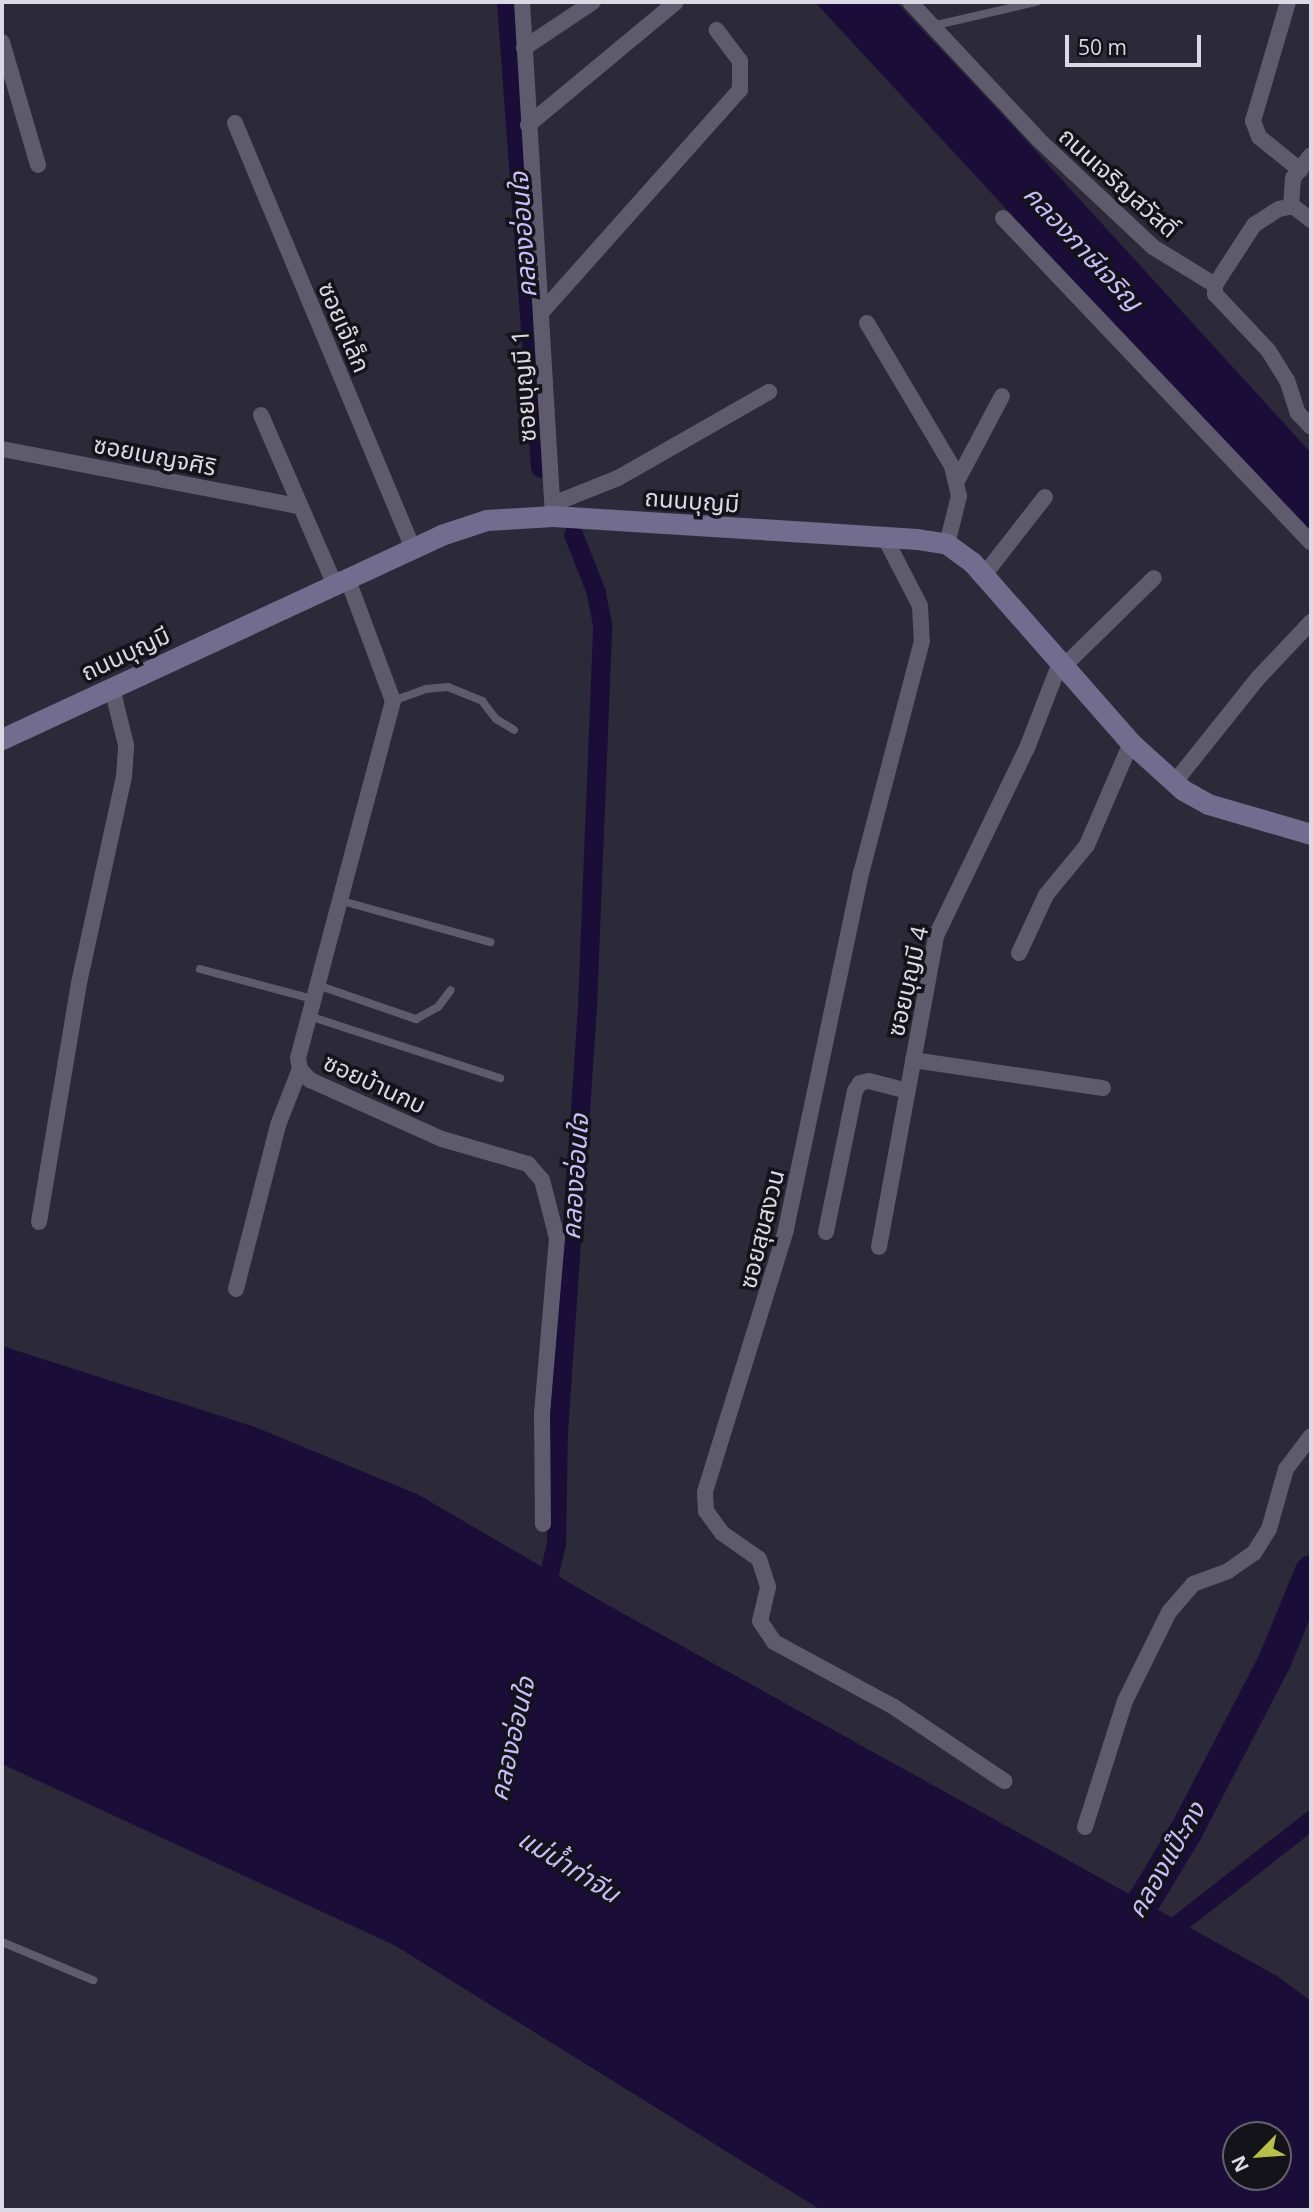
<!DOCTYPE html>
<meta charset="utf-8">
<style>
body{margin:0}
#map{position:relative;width:1313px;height:2212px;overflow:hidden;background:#2c2939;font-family:"Open Sans","Noto Sans Thai",sans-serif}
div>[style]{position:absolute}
.water>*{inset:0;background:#1a0d37}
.canal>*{height:19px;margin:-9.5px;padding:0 9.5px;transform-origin:9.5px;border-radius:9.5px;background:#1a0d37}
.river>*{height:33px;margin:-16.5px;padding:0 16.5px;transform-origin:16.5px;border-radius:16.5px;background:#1a0d37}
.lane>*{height:8px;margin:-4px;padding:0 4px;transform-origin:4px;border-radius:4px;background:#5e5b6c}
.street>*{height:16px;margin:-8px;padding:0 8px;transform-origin:8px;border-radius:8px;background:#5e5b6c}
.secondary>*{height:21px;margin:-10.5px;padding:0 10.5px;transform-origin:10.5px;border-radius:10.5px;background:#726c8f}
span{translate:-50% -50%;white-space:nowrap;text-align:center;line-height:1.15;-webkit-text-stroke:7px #14131a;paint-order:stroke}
.street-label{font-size:24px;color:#dbd9e3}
.water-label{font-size:26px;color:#c9befc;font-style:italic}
.frame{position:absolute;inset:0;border:4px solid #dbd9e3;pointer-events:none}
.north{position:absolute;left:1222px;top:2121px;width:70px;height:70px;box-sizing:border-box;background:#14131a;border:2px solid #64626a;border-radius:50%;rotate:245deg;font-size:19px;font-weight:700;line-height:28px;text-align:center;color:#dbd9e3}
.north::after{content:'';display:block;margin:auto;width:24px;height:32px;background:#b9c046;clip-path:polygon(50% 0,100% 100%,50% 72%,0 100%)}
.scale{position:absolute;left:1065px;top:35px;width:136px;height:32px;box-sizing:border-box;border:4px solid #dbd9e3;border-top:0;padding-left:9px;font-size:21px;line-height:24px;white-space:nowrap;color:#dbd9e3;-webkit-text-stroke:5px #14131a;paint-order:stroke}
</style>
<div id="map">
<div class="water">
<i style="clip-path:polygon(815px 2px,896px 2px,1012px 125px,1311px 453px,1311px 539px)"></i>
<i style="clip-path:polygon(evenodd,2px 1346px,255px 1427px,417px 1494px,606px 1604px,1277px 1976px,1311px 2001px,1311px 2210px,821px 2210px,394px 1945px,2px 1764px,2px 1346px,1236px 2135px,1278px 2135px,1278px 2177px,1236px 2177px,1236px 2135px)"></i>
</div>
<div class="canal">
<i style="left:506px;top:2px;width:467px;rotate:85.8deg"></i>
<i style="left:544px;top:1595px;width:53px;rotate:-77deg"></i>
<i style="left:556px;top:1543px;width:111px;rotate:-89deg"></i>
<i style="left:558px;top:1432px;width:428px;rotate:-86.1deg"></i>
<i style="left:587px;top:1005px;width:381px;rotate:-87.7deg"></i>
<i style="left:602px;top:624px;width:33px;rotate:-101deg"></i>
<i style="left:596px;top:592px;width:62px;rotate:-111.6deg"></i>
<i style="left:1161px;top:1937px;width:190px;rotate:-38deg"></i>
</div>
<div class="river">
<i style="left:1119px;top:1941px;width:130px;rotate:-58.9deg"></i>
<i style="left:1186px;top:1830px;width:191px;rotate:-62.5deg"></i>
<i style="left:1274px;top:1661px;width:97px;rotate:-67.7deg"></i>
</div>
<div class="lane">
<i style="left:932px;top:26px;width:107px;rotate:-13deg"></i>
<i style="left:393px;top:701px;width:35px;rotate:-20deg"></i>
<i style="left:426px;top:689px;width:22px;rotate:-5deg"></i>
<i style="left:448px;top:687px;width:37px;rotate:22deg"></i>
<i style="left:482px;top:701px;width:23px;rotate:52deg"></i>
<i style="left:496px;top:719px;width:21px;rotate:31deg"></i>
<i style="left:342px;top:901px;width:154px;rotate:15.5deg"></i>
<i style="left:200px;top:969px;width:117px;rotate:14.9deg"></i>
<i style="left:320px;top:986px;width:102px;rotate:19deg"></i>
<i style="left:416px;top:1019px;width:25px;rotate:-29deg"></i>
<i style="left:438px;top:1007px;width:21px;rotate:-53deg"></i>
<i style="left:312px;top:1017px;width:198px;rotate:18deg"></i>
<i style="left:2px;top:1942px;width:99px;rotate:22.7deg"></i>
</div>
<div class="street">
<i style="left:522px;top:2px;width:515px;rotate:86.55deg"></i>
<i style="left:910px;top:2px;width:187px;rotate:46.9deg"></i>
<i style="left:1038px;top:139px;width:158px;rotate:43.2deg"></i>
<i style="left:1153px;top:247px;width:73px;rotate:31.5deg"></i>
<i style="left:1215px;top:285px;width:9px;rotate:90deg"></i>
<i style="left:1215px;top:294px;width:77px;rotate:46.6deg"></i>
<i style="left:1268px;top:350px;width:36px;rotate:58deg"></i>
<i style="left:1287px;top:380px;width:35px;rotate:72deg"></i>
<i style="left:1298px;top:413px;width:19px;rotate:47deg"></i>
<i style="left:1288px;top:2px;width:124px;rotate:106.4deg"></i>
<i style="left:1253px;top:121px;width:17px;rotate:69deg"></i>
<i style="left:1259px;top:137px;width:53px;rotate:38.8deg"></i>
<i style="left:2px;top:42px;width:128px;rotate:73.7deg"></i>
<i style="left:524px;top:48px;width:83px;rotate:-33.7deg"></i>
<i style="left:235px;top:123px;width:462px;rotate:67.3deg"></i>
<i style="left:528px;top:125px;width:192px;rotate:-39.7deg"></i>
<i style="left:1291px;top:207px;width:29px;rotate:-86deg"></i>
<i style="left:1293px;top:178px;width:29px;rotate:-52deg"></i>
<i style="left:1003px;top:218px;width:447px;rotate:46.5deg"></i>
<i style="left:1215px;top:285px;width:72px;rotate:-57deg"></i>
<i style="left:1254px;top:225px;width:30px;rotate:-33deg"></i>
<i style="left:1279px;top:209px;width:14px;rotate:-12deg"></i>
<i style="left:1293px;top:206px;width:23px;rotate:38deg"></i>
<i style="left:541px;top:313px;width:299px;rotate:-48.3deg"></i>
<i style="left:740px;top:90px;width:29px;rotate:-90deg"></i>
<i style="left:740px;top:61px;width:39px;rotate:-127deg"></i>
<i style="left:867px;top:323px;width:166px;rotate:59.3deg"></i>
<i style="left:952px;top:466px;width:31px;rotate:77deg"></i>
<i style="left:959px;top:496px;width:49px;rotate:104deg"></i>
<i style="left:261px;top:415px;width:185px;rotate:66.5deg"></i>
<i style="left:2px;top:449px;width:302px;rotate:10.9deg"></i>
<i style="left:957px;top:481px;width:96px;rotate:-62.1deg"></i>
<i style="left:553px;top:504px;width:70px;rotate:-21.8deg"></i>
<i style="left:618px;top:478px;width:174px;rotate:-29.7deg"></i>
<i style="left:886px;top:540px;width:74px;rotate:62.7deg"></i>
<i style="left:920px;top:606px;width:35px;rotate:87deg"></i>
<i style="left:922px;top:641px;width:240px;rotate:104.7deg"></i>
<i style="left:861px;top:873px;width:365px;rotate:101.9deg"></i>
<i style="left:786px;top:1230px;width:274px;rotate:107.2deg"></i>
<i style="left:705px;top:1492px;width:19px;rotate:87deg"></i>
<i style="left:706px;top:1511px;width:27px;rotate:54deg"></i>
<i style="left:722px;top:1533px;width:45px;rotate:35.1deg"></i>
<i style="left:759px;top:1559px;width:29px;rotate:72deg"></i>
<i style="left:768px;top:1587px;width:35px;rotate:103deg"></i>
<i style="left:760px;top:1621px;width:25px;rotate:56deg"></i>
<i style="left:774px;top:1642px;width:136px;rotate:28.4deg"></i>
<i style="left:894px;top:1707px;width:133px;rotate:33.9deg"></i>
<i style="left:984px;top:575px;width:99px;rotate:-52deg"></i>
<i style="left:348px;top:580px;width:129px;rotate:69.6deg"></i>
<i style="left:393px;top:701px;width:369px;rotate:104.9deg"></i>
<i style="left:298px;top:1058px;width:11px;rotate:80deg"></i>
<i style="left:300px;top:1069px;width:15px;rotate:48deg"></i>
<i style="left:310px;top:1080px;width:145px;rotate:24.1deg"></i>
<i style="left:442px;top:1139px;width:90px;rotate:16.2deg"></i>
<i style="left:528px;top:1164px;width:21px;rotate:49deg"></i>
<i style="left:542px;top:1180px;width:60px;rotate:75.5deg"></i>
<i style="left:557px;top:1238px;width:176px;rotate:94.9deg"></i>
<i style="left:542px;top:1413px;width:111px;rotate:89.5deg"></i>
<i style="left:1063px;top:667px;width:127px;rotate:-44.4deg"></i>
<i style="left:1174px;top:783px;width:136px;rotate:-51.3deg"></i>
<i style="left:1259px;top:677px;width:76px;rotate:-46.6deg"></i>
<i style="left:1019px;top:953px;width:64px;rotate:-65deg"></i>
<i style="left:1046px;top:895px;width:65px;rotate:-50.6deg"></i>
<i style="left:1087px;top:845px;width:111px;rotate:-66.7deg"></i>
<i style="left:913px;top:1060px;width:192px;rotate:8.4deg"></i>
<i style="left:39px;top:1222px;width:242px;rotate:-80.5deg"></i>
<i style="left:79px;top:983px;width:211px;rotate:-77.7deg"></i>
<i style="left:124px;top:777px;width:32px;rotate:-86deg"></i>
<i style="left:126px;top:745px;width:59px;rotate:-103.8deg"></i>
<i style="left:826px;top:1232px;width:144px;rotate:-78.4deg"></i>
<i style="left:855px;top:1091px;width:9px;rotate:-58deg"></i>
<i style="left:860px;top:1083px;width:9px;rotate:-13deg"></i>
<i style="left:869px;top:1081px;width:40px;rotate:14.4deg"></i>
<i style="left:879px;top:1247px;width:316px;rotate:-79.6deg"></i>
<i style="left:936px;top:936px;width:209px;rotate:-64.2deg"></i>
<i style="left:1027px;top:748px;width:91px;rotate:-68.8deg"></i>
<i style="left:236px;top:1289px;width:169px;rotate:-75.6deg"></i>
<i style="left:278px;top:1125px;width:60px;rotate:-68.6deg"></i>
<i style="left:1085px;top:1827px;width:132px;rotate:-72.4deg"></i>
<i style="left:1125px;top:1701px;width:99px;rotate:-63.7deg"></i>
<i style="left:1169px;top:1612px;width:37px;rotate:-49deg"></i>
<i style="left:1193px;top:1584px;width:37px;rotate:-20deg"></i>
<i style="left:1228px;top:1571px;width:32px;rotate:-35deg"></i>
<i style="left:1254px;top:1553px;width:28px;rotate:-58deg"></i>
<i style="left:1269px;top:1529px;width:62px;rotate:-74.2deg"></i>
<i style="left:1286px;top:1469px;width:41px;rotate:-52.9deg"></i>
</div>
<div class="secondary">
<i style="left:2px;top:739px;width:484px;rotate:-24.9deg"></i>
<i style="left:441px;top:535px;width:48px;rotate:-18.1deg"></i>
<i style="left:487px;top:520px;width:66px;rotate:-3.5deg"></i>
<i style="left:553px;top:516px;width:365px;rotate:3.6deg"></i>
<i style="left:917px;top:539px;width:30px;rotate:9deg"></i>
<i style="left:947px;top:544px;width:31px;rotate:36deg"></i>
<i style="left:972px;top:562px;width:241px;rotate:48.7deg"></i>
<i style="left:1131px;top:743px;width:70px;rotate:42.1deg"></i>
<i style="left:1183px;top:790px;width:29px;rotate:29deg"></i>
<i style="left:1208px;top:804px;width:107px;rotate:16.2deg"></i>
</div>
<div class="street-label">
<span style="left:1119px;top:182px;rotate:42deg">ถนนเจริญสวัสดิ์</span>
<span style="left:345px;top:327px;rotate:67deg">ซอยเจ๊เล็ก</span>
<span style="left:523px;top:386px;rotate:-94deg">ซอยบุญมี 1</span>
<span style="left:155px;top:455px;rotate:11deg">ซอยเบญจศิริ</span>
<span style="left:692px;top:500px;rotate:4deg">ถนนบุญมี</span>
<span style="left:125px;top:653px;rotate:-25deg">ถนนบุญมี</span>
<span style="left:907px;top:981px;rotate:-77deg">ซอยบุญมี 4</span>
<span style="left:375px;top:1083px;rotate:25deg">ซอยบ้านกบ</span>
<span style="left:761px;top:1229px;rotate:-76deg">ซอยสุขสงวน</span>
</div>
<div class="water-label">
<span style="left:523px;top:235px;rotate:-94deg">คลองอ่อนใจ</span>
<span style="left:1083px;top:248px;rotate:47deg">คลองภาษีเจริญ</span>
<span style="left:575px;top:1177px;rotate:-86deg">คลองอ่อนใจ</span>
<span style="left:512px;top:1739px;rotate:-77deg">คลองอ่อนใจ</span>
<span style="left:1166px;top:1860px;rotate:-60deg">คลองแป๊ะกง</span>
<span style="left:569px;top:1866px;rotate:32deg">แม่น้ำท่าจีน</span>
</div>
<div class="frame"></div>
<div class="north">N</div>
<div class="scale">50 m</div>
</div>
